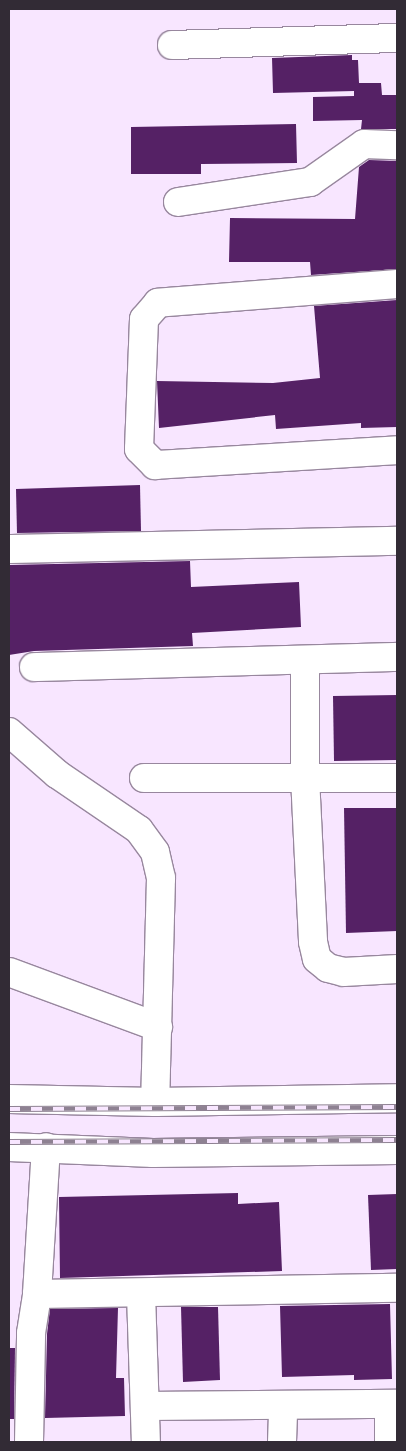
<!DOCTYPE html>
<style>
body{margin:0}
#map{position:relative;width:406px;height:1451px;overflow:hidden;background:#f8e6ff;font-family:"DejaVu Sans",sans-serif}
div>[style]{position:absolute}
.building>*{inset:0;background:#552165}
.roads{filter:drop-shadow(1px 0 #98879e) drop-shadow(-1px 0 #98879e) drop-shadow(0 1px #98879e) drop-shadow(0 -1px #98879e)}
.minor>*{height:28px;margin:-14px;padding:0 14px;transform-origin:14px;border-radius:14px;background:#fff}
.rail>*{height:5.5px;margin-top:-2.75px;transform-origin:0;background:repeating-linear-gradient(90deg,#f8e6ff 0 11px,#8e8192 0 22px);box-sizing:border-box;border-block:1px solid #8e8192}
span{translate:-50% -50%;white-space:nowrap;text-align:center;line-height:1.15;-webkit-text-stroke:5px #f8e6ff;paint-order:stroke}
.frame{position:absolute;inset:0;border:10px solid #322b35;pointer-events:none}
</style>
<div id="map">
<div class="building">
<i style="clip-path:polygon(352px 55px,352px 60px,358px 60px,359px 83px,381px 83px,382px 95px,397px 95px,397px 129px,361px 129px,362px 120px,313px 121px,313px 97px,354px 96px,354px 91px,273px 93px,272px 58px)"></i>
<i style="clip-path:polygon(296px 124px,297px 163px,201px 164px,201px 174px,131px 174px,131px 127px)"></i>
<i style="clip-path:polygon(369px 160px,397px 161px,397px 269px,311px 275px,310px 262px,229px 262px,230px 218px,355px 219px,359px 167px)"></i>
<i style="clip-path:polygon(397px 300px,397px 427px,361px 428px,361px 423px,276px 429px,275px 415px,159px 428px,157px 381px,273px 383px,320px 378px,314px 306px)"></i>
<i style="clip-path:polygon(140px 485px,141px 531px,17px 533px,16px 489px)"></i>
<i style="clip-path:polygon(190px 561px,191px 587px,299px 582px,301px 627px,192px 633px,193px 646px,34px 651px,9px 655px,9px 565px)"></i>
<i style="clip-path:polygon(397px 695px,397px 760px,334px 761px,333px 696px)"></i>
<i style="clip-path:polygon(344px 808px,397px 808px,397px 931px,346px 933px)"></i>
<i style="clip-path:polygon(238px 1193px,238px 1204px,279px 1202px,282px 1271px,60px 1278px,59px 1197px)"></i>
<i style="clip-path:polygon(397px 1194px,397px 1269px,371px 1270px,368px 1195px)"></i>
<i style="clip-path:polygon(390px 1304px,392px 1379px,354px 1380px,354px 1375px,282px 1377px,280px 1306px)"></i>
<i style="clip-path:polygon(181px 1307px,218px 1307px,220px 1380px,183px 1382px)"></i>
<i style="clip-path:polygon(118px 1308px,116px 1378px,124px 1378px,125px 1416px,45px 1418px,47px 1334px,50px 1309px)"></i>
<i style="clip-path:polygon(9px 1348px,15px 1348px,14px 1419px,9px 1419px)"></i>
</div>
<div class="roads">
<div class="minor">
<i style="left:172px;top:45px;width:225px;rotate:-1.8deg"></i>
<i style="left:178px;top:202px;width:134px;rotate:-8.6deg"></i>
<i style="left:310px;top:182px;width:66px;rotate:-35.1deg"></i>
<i style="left:364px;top:144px;width:33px;rotate:2deg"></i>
<i style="left:397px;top:284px;width:240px;rotate:175.5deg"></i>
<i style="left:158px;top:303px;width:21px;rotate:131deg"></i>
<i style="left:144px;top:319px;width:130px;rotate:92.2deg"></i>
<i style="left:139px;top:449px;width:23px;rotate:45deg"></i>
<i style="left:155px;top:465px;width:242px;rotate:-3.5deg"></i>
<i style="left:9px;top:549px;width:388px;rotate:-1.2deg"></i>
<i style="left:305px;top:661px;width:116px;rotate:90deg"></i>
<i style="left:305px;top:777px;width:165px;rotate:87.2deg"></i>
<i style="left:313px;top:942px;width:17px;rotate:77deg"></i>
<i style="left:317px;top:959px;width:14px;rotate:39deg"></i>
<i style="left:328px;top:968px;width:16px;rotate:14deg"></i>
<i style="left:344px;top:972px;width:53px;rotate:-3.2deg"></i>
<i style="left:34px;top:667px;width:363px;rotate:-1.6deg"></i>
<i style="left:9px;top:732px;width:64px;rotate:41.2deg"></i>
<i style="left:57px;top:774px;width:99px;rotate:34.3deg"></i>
<i style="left:139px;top:830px;width:27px;rotate:54deg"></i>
<i style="left:155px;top:852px;width:27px;rotate:77deg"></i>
<i style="left:161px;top:878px;width:224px;rotate:91.5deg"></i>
<i style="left:144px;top:778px;width:253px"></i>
<i style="left:9px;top:972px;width:159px;rotate:20.3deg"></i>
<i style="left:9px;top:1099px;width:146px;rotate:1.2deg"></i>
<i style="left:155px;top:1102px;width:242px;rotate:-0.9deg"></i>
<i style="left:9px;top:1147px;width:144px;rotate:2.4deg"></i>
<i style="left:153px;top:1153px;width:244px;rotate:-0.7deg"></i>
<i style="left:37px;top:1294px;width:360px;rotate:-1deg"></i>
<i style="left:141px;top:1294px;width:148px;rotate:88.1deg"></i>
<i style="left:389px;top:1404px;width:38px;rotate:90deg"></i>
<i style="left:145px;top:1406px;width:252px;rotate:-0.5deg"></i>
<i style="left:29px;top:1442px;width:109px;rotate:-88.9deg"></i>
<i style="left:31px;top:1333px;width:39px;rotate:-81deg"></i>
<i style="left:37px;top:1294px;width:147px;rotate:-86.5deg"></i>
<i style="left:282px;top:1442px;width:37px;rotate:-88deg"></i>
</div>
</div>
<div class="rail">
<i style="left:9px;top:1109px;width:388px;rotate:-0.3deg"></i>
<i style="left:9px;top:1142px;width:388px;rotate:-0.3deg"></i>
</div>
<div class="frame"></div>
</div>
